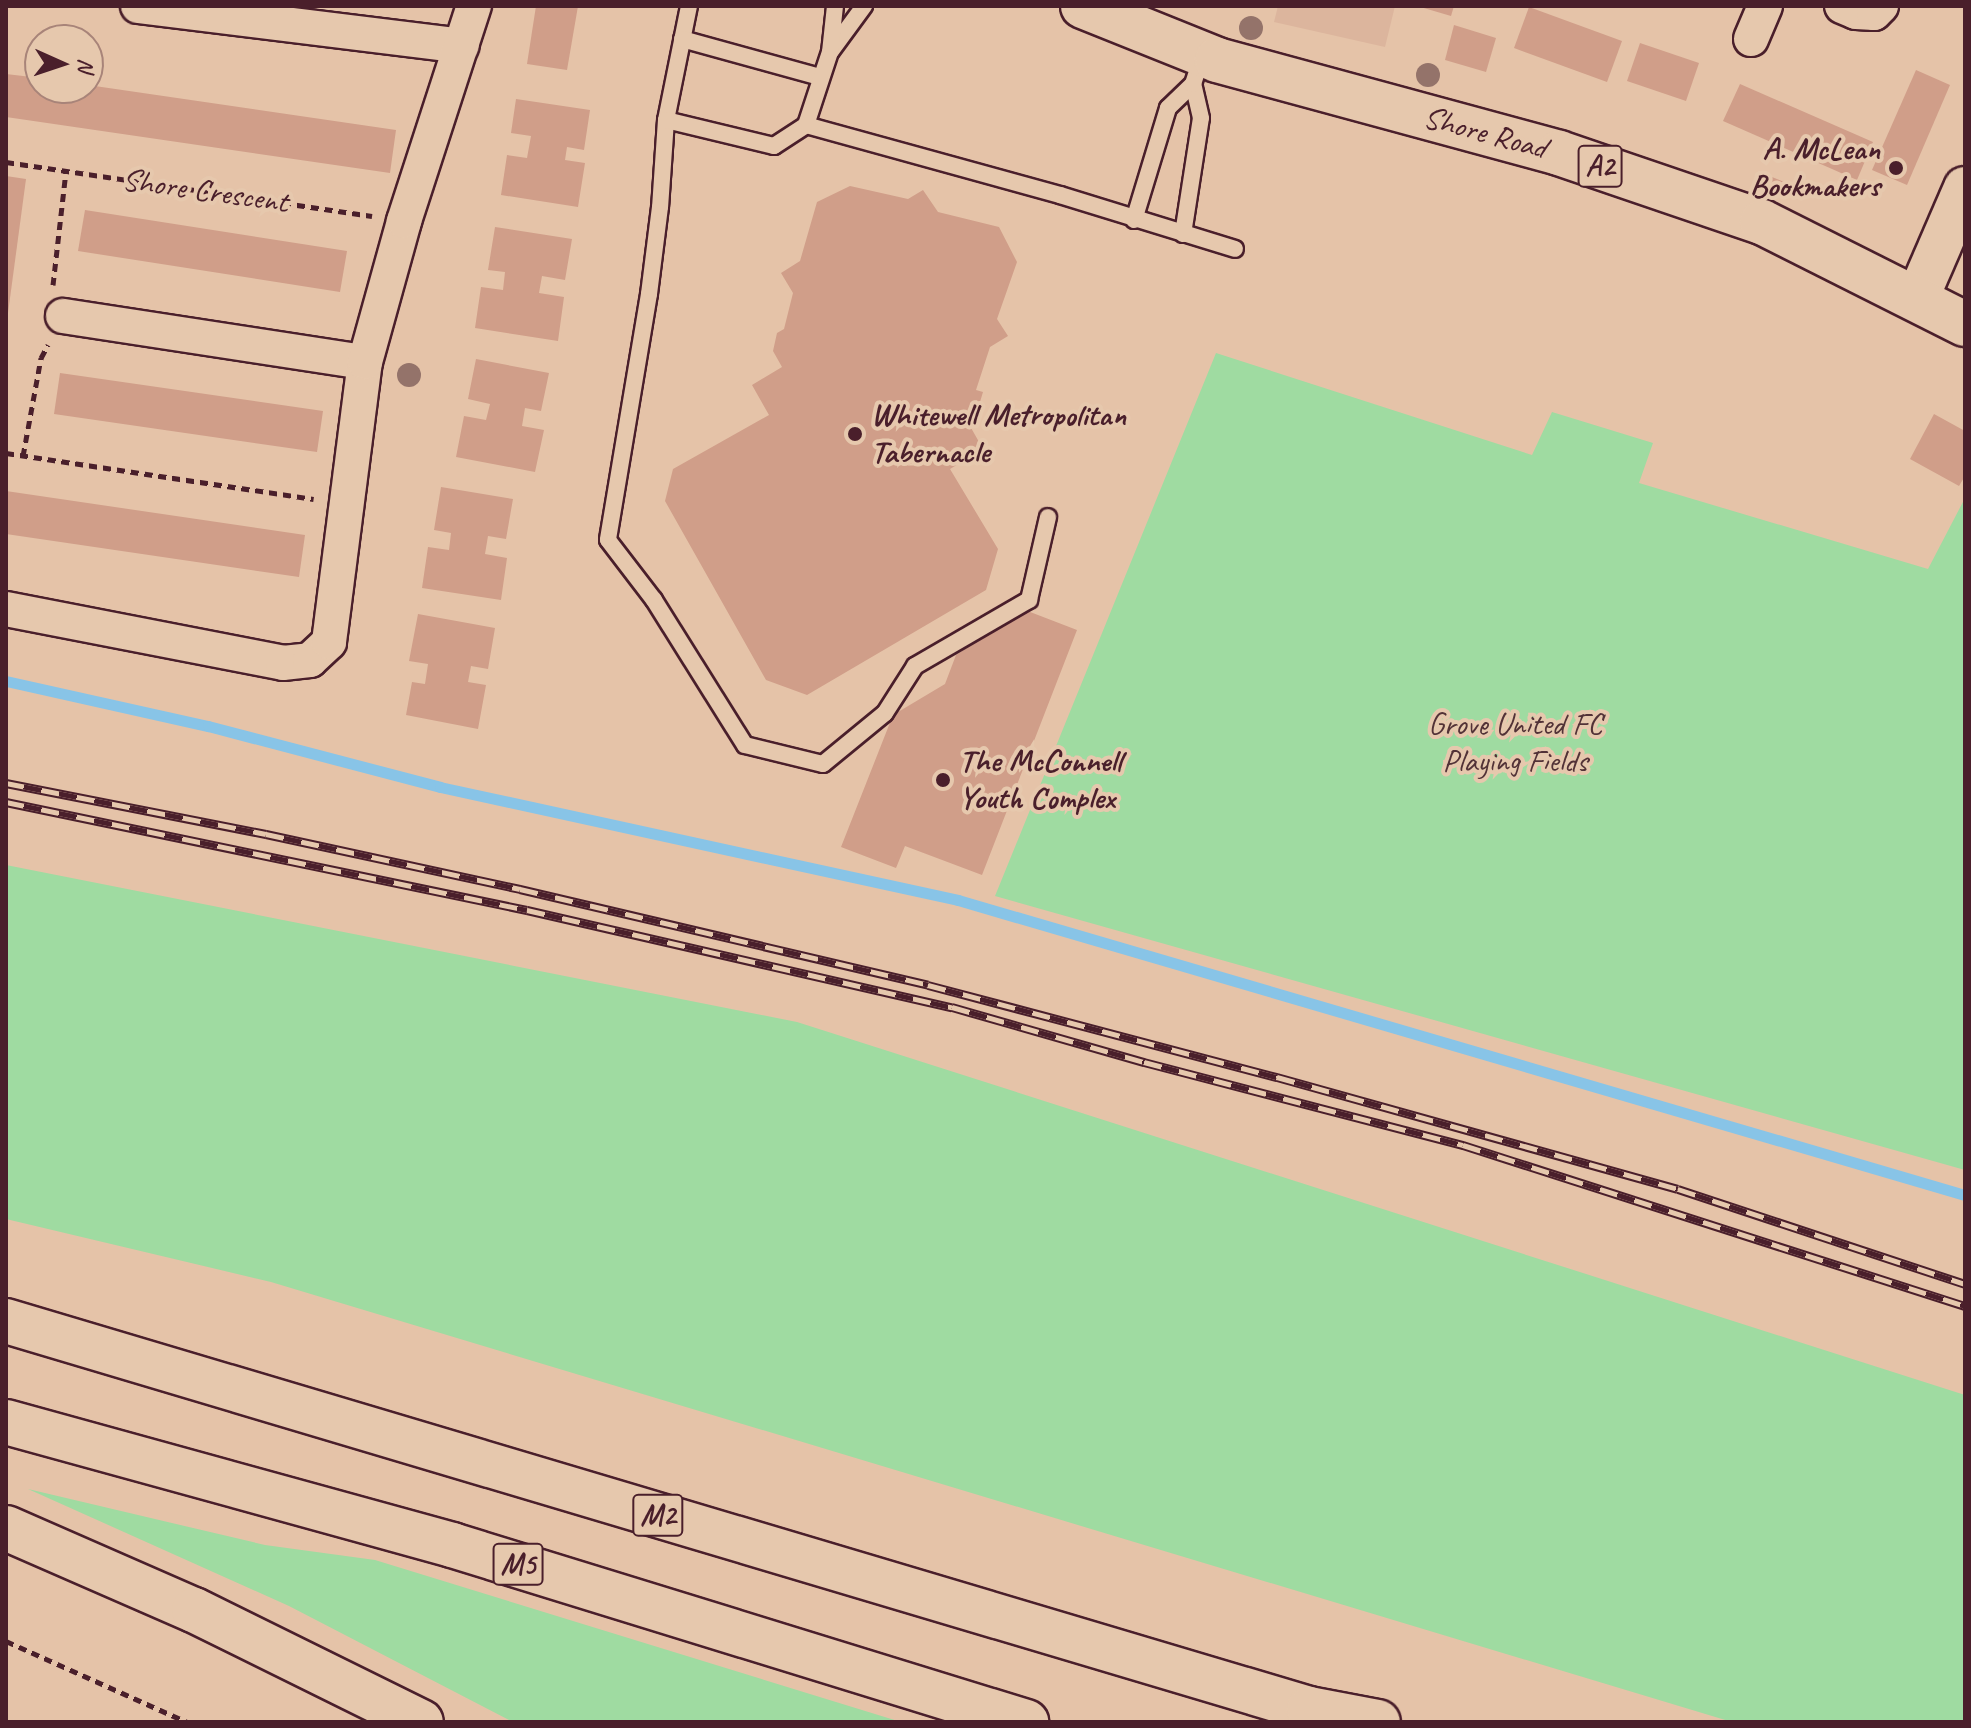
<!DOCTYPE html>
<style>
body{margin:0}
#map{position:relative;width:1971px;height:1728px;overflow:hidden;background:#e5c3a8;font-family:Caveat,sans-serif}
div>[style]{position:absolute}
.built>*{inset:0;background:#dcb59d}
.green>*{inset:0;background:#9fdba1}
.stream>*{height:11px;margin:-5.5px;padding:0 5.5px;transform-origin:5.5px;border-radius:5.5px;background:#88c4e7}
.building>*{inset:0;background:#d09e89}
.path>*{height:5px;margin-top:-2.5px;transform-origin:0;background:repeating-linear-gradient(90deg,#4a1f2b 0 8px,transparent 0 14px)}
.roads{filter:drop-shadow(2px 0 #4a1f2b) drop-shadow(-2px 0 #4a1f2b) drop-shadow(0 2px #4a1f2b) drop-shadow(0 -2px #4a1f2b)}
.service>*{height:16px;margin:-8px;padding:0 8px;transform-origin:8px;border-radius:8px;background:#e6c8ad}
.minor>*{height:34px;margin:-17px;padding:0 17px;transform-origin:17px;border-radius:17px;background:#e6c8ad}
.tertiary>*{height:42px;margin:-21px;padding:0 21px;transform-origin:21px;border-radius:21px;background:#e6c8ad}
.primary>*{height:44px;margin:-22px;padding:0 22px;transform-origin:22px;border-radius:22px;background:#e6c8ad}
.motorway>*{height:44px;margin:-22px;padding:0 22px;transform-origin:22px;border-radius:22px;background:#e6c8ad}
.rail>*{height:9px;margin-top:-4.5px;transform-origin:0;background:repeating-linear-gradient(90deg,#e6c8ad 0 18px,#4a1f2b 0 36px);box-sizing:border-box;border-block:2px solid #4a1f2b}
.trees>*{width:24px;height:24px;margin:-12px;border-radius:50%;background:#94736a}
.dots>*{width:22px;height:22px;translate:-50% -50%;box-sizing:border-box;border:4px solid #e6c8ad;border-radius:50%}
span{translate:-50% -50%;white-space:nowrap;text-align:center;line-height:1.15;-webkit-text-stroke:8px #e6c8ad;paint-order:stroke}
.shield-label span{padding:2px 6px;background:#e6c8ad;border:2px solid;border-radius:6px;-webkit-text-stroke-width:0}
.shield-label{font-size:30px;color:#4a1f2b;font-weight:700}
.street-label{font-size:32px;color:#4a1f2b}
.poi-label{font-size:32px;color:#4a1f2b;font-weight:700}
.right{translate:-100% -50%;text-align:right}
.left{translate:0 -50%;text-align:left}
.park-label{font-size:32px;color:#523237}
.frame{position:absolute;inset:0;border:8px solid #4a1f2b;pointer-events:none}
.north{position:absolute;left:24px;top:24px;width:80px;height:80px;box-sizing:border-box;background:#e6c8ad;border:2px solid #a88479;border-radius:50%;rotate:93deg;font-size:22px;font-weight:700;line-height:32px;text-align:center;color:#4a1f2b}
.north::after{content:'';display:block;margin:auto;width:28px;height:36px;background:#4a1f2b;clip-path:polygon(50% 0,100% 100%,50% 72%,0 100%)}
</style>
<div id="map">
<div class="built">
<i style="clip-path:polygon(1278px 6px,1395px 6px,1385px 47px,1274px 22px)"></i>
</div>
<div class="green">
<i style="clip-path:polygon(1216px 353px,1532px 455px,1552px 412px,1653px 443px,1639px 483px,1928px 569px,1965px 498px,1965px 1170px,995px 896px)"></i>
<i style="clip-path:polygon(6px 865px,797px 1022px,1965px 1395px,1965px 1722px,1732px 1722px,271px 1282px,6px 1219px)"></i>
<i style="clip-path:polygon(28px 1489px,265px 1545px,375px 1560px,901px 1722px,513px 1722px,289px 1606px)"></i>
</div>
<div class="stream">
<i style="left:6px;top:681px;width:207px;rotate:12.6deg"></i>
<i style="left:208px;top:726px;width:240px;rotate:14.7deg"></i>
<i style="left:440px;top:787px;width:530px;rotate:12.31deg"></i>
<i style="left:958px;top:900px;width:1049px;rotate:16.33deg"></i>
</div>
<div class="building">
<i style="clip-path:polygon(536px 6px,578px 6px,567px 70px,527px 64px)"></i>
<i style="clip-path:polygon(1417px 6px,1454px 6px,1451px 16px)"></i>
<i style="clip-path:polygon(1529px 7px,1622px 41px,1607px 82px,1514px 48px)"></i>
<i style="clip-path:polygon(1454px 25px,1496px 38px,1486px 72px,1445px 60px)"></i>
<i style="clip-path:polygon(1640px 43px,1699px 63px,1686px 101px,1627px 81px)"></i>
<i style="clip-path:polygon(1916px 70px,1950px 85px,1907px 185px,1872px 170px)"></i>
<i style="clip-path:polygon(6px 74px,40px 78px,40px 88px,88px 85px,396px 130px,390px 173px,6px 117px)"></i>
<i style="clip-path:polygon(1740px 84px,1873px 142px,1857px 180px,1723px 121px)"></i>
<i style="clip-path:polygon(516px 99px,590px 110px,584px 150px,567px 147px,565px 160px,585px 163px,578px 207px,501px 195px,507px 155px,527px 158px,531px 136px,511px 133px)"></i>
<i style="clip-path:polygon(1767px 175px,1789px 184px,1787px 191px,1764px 182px)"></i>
<i style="clip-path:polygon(6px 176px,26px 179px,8px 313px,6px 313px)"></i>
<i style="clip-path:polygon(850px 186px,908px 199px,923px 190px,938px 212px,999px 227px,1017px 262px,997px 319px,1008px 336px,990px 347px,976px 390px,983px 392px,977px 412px,966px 419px,983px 449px,950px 469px,998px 549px,986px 590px,807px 695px,766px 680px,665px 501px,673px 469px,769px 415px,752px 385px,782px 367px,773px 351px,777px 333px,784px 329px,793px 293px,781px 273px,800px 261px,817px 202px)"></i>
<i style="clip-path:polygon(85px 210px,347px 251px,340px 292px,78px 251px)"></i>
<i style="clip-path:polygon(495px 227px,572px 239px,565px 280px,542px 276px,539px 293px,564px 297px,558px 341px,475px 328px,481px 287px,503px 290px,505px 272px,488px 270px)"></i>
<i style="clip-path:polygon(476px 359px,549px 373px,541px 411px,525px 408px,522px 426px,544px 430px,535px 472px,456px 457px,464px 416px,486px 420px,490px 404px,468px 399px)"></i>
<i style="clip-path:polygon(60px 373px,323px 411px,317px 452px,54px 414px)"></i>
<i style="clip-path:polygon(1934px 414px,1965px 431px,1965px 476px,1959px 486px,1910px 459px)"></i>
<i style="clip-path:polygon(441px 487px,513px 499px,506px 539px,488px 536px,485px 554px,507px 558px,501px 600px,422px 588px,428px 547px,449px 550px,451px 533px,434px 530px)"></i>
<i style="clip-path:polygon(6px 491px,305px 535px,299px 577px,6px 534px)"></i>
<i style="clip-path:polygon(1025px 610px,1077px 630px,982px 875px,905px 846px,896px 868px,841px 847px,893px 715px,945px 684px,956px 655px)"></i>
<i style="clip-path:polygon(418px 614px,495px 628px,488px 669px,471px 666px,468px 682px,486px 685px,478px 729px,406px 715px,412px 682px,425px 684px,428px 664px,409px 661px)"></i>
</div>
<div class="path">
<i style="left:6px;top:162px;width:370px;rotate:8.4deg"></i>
<i style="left:53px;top:285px;width:115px;rotate:-83.5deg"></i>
<i style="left:6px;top:453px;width:311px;rotate:8.5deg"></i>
<i style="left:23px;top:456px;width:100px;rotate:-79.6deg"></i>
<i style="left:41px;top:358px;width:15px;rotate:-62deg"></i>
<i style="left:6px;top:1641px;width:198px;rotate:24.1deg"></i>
</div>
<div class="roads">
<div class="service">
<i style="left:689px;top:6px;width:116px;rotate:101.4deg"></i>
<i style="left:666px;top:120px;width:87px;rotate:93.9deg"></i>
<i style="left:660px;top:207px;width:88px;rotate:97.2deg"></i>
<i style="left:649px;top:294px;width:249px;rotate:99.5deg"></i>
<i style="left:608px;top:540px;width:76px;rotate:52.5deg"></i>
<i style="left:654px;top:600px;width:171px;rotate:57.9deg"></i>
<i style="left:745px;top:745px;width:80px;rotate:13.7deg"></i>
<i style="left:823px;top:764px;width:80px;rotate:-39.4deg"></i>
<i style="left:885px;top:713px;width:56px;rotate:-57.4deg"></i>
<i style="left:915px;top:666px;width:132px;rotate:-30.1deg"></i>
<i style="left:1029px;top:600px;width:85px;rotate:-77.1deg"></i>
<i style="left:682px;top:39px;width:143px;rotate:15.4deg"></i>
<i style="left:831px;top:51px;width:56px;rotate:-53.7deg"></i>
<i style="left:666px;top:120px;width:111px;rotate:13.5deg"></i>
<i style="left:774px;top:146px;width:38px;rotate:-33deg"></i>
<i style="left:806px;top:125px;width:77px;rotate:-71.8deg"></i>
<i style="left:830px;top:52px;width:46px;rotate:-83.8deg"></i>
<i style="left:806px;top:125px;width:263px;rotate:15.4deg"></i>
<i style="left:1060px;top:195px;width:183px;rotate:17.1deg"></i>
<i style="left:1134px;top:220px;width:117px;rotate:-73.1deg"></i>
<i style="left:1168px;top:108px;width:35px;rotate:-44deg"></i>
<i style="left:1183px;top:234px;width:117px;rotate:-81.2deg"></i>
<i style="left:1201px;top:118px;width:35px;rotate:-103deg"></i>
<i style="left:1193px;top:84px;width:29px;rotate:-72deg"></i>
</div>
<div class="minor">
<i style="left:138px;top:6px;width:326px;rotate:7deg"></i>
<i style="left:1842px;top:6px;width:15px;rotate:23deg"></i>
<i style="left:1856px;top:12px;width:18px;rotate:3deg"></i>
<i style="left:1874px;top:13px;width:10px;rotate:-45deg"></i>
<i style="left:1751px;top:39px;width:36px;rotate:-67deg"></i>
<i style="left:63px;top:316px;width:305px;rotate:8.7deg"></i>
<i style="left:6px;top:609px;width:282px;rotate:11deg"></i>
<i style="left:283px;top:663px;width:27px;rotate:-6deg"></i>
<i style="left:310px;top:660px;width:26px;rotate:-43deg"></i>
<i style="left:329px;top:642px;width:282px;rotate:-82.7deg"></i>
<i style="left:365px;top:362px;width:146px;rotate:-74.5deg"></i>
<i style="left:404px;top:221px;width:226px;rotate:-72deg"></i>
</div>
<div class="tertiary">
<i style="left:1917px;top:299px;width:121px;rotate:-66.6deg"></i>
</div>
<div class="primary">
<i style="left:1083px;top:6px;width:144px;rotate:21.9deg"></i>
<i style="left:1217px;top:60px;width:354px;rotate:15.2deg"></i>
<i style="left:1559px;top:153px;width:214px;rotate:18.8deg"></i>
<i style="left:1762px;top:222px;width:227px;rotate:26.7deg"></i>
</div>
<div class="motorway">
<i style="left:6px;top:1321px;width:1360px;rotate:16.58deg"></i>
<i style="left:1309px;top:1709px;width:70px;rotate:10.7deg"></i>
<i style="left:6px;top:1422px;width:463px;rotate:15.4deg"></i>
<i style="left:452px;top:1545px;width:601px;rotate:17.14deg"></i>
<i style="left:6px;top:1528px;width:205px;rotate:23.6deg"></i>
<i style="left:194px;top:1610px;width:253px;rotate:26.3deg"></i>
</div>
</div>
<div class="rail">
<i style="left:6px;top:783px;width:265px;rotate:11.1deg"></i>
<i style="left:266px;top:834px;width:260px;rotate:12.2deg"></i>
<i style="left:520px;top:889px;width:419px;rotate:13.2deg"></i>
<i style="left:928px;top:985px;width:361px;rotate:14.8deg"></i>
<i style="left:1277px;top:1077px;width:416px;rotate:15.6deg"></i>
<i style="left:1678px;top:1189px;width:302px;rotate:18.3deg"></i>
<i style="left:6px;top:802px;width:532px;rotate:11.71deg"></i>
<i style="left:527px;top:910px;width:436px;rotate:12.9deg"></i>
<i style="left:952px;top:1007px;width:200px;rotate:16deg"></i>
<i style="left:1144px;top:1062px;width:330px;rotate:14.6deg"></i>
<i style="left:1463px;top:1145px;width:527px;rotate:17.78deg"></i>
</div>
<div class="trees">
<i style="left:1251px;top:28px"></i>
<i style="left:1428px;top:75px"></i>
<i style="left:409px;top:375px"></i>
</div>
<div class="dots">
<i style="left:1896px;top:168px;background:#4a1f2b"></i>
<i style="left:855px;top:434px;background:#4a1f2b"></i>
<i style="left:943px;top:780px;background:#4a1f2b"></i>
</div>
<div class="shield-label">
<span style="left:1600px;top:166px">A2</span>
<span style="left:658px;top:1515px">M2</span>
<span style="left:518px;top:1564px">M5</span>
</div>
<div class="street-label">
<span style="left:1485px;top:133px;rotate:15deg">Shore Road</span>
<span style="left:205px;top:191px;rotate:8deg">Shore Crescent</span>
</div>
<div class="poi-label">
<span class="right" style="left:1880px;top:168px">A. McLean<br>Bookmakers</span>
<span class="left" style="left:871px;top:434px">Whitewell Metropolitan<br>Tabernacle</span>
<span class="left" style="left:959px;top:780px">The McConnell<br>Youth Complex</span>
</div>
<div class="park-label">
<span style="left:1515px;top:743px">Grove United FC<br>Playing Fields</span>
</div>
<div class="frame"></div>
<div class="north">N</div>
</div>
